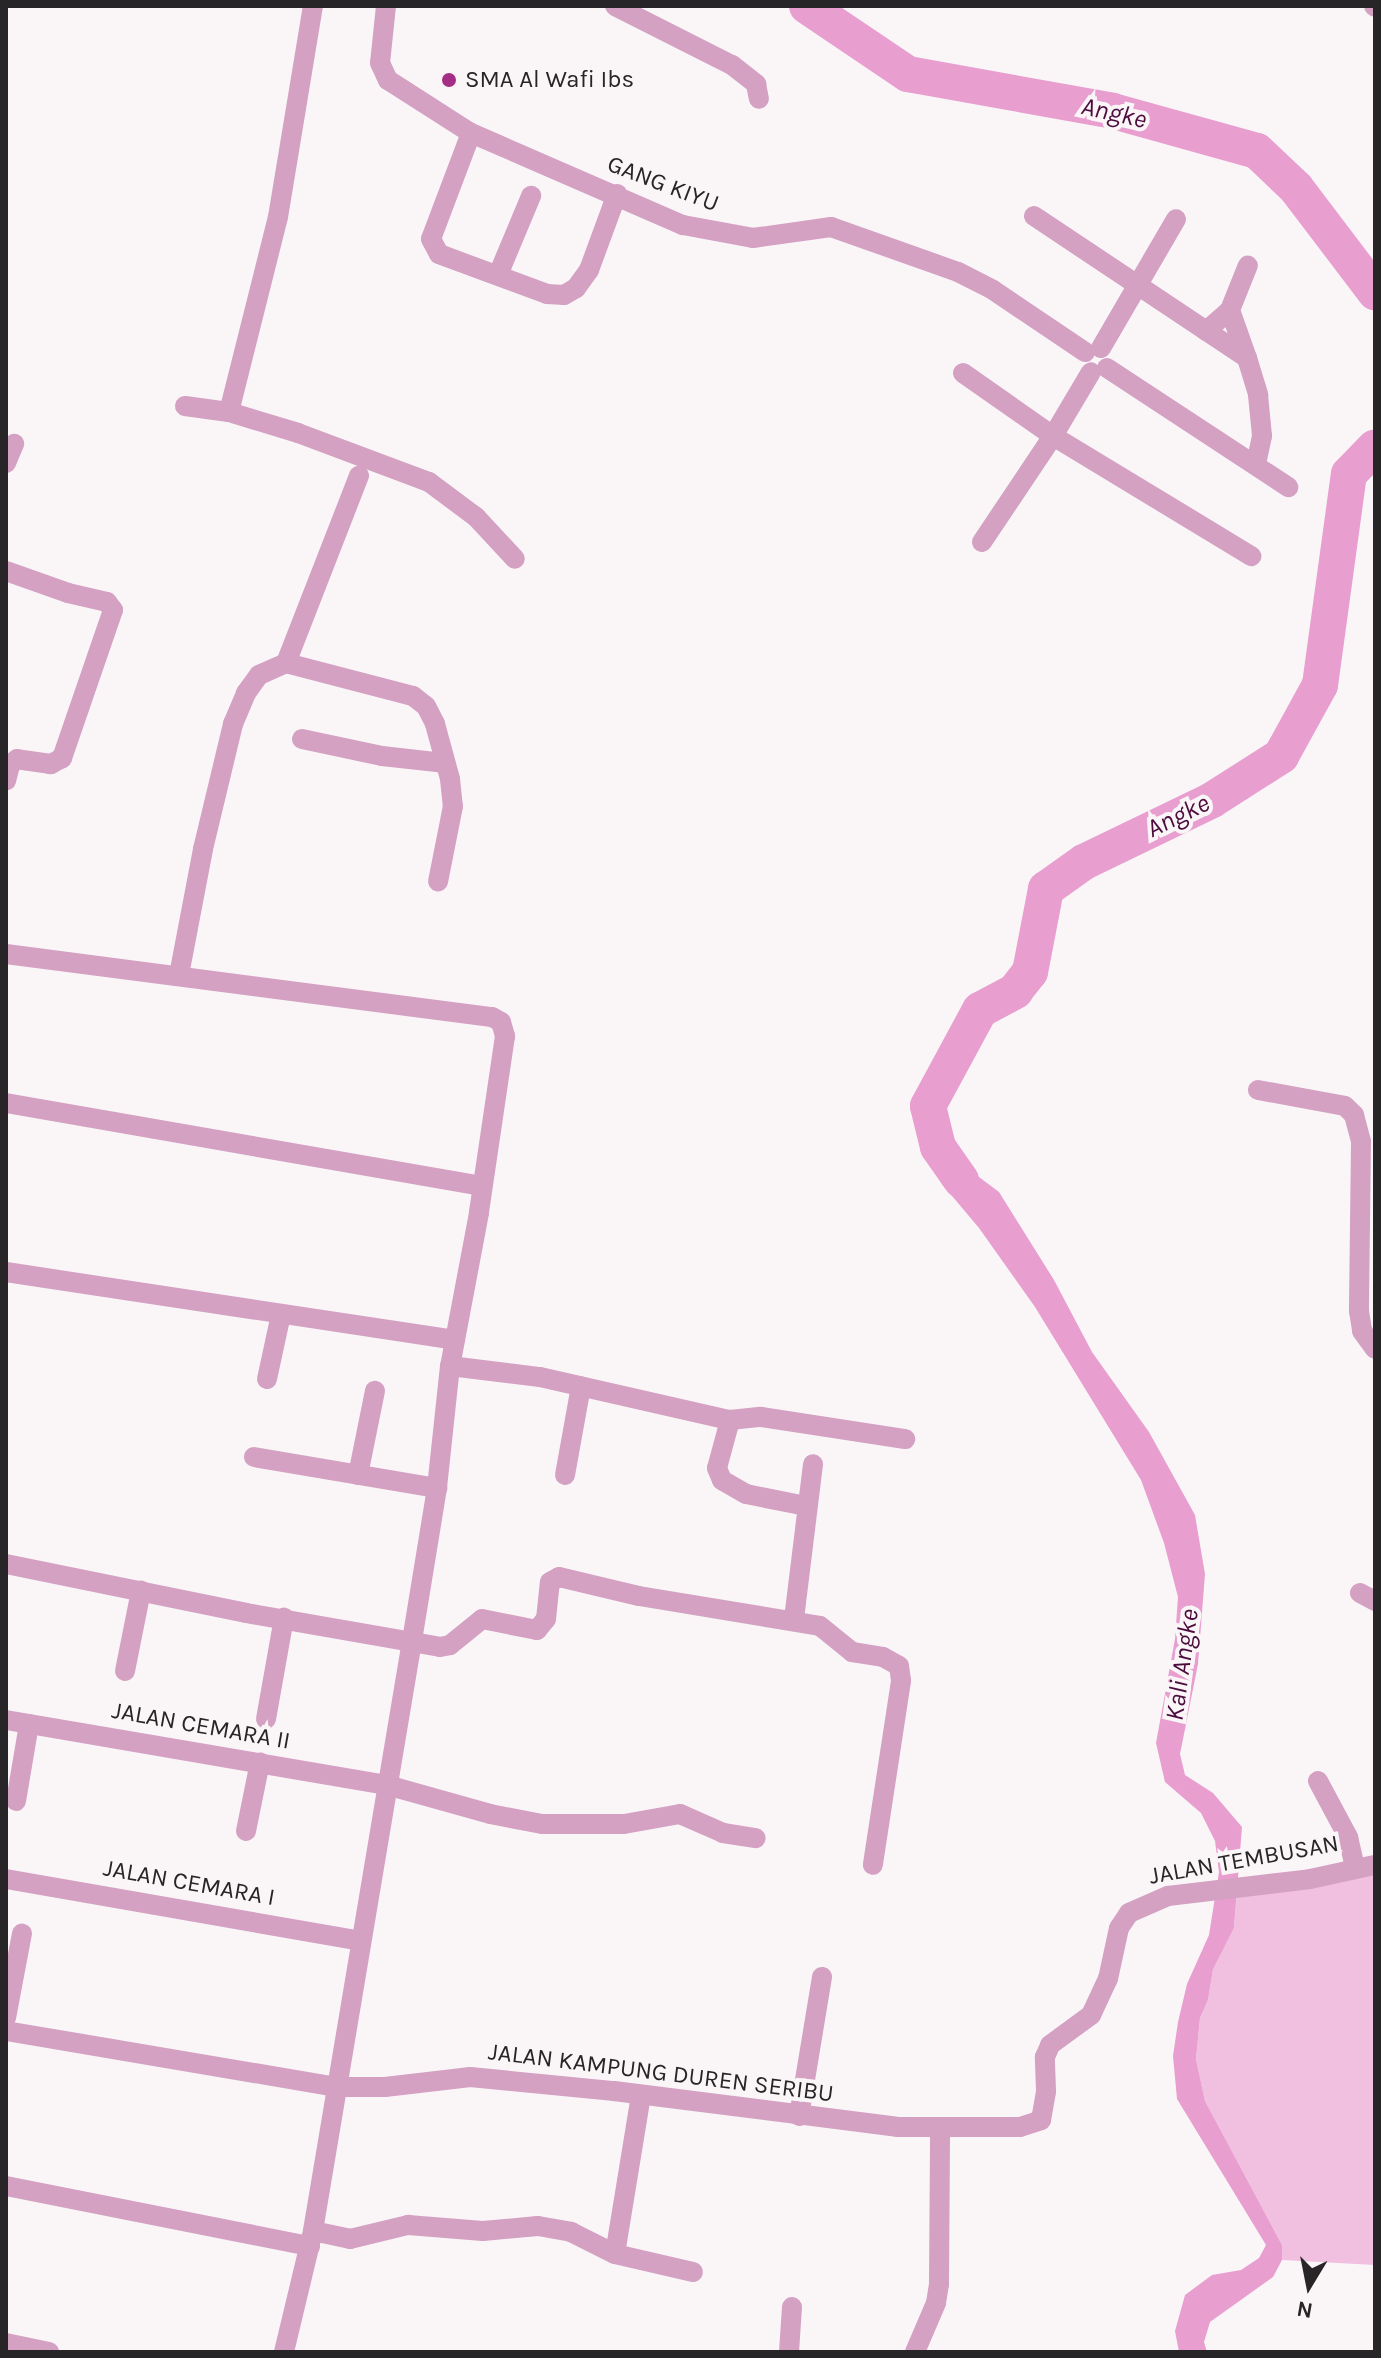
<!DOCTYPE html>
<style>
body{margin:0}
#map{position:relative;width:1381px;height:2358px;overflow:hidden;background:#faf6f8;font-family:Karla,sans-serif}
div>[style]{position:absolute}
.green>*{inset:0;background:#f1bfe0}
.water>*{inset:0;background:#e89ecf}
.river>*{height:36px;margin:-18px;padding:0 18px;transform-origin:18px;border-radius:18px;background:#e89ecf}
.minor>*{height:20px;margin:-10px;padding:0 10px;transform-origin:10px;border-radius:10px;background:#d4a1c3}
.dots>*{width:22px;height:22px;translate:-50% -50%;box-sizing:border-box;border:4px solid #faf6f8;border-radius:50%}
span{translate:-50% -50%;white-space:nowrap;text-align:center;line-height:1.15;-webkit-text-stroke:8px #faf6f8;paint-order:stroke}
.poi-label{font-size:24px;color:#272527}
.left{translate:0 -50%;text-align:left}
.street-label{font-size:24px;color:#272527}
.water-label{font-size:26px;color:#4c0c3d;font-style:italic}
.frame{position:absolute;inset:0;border:8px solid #272527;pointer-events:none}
.north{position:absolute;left:1269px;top:2246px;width:80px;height:80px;-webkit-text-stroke:6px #faf6f8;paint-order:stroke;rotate:190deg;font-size:22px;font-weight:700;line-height:32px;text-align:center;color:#272527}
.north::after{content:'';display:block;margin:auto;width:28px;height:36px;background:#272527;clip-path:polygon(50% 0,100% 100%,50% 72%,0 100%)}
</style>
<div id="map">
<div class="green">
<i style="clip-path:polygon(1375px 1868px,1375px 2265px,1282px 2260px,1282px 2245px,1205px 2101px,1196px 2059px,1200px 2018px,1208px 2000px,1213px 1968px,1234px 1928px,1237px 1893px)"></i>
</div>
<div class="water">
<i style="clip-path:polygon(945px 1133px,963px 1165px,999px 1192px,1054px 1280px,1092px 1352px,1149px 1432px,1195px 1515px,1205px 1574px,1198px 1664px,1180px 1754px,1185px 1775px,1213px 1793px,1242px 1827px,1234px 1928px,1213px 1969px,1208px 2000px,1200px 2018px,1196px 2059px,1205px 2101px,1282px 2245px,1282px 2260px,1273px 2277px,1210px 2322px,1204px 2342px,1207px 2352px,1179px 2352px,1175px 2331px,1185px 2295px,1212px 2275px,1241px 2270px,1259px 2258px,1266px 2245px,1177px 2099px,1173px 2056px,1178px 2022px,1187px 1984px,1209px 1935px,1219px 1872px,1215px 1841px,1201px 1813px,1165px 1782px,1156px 1743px,1175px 1639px,1178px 1597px,1164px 1543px,1141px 1480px,1035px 1307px,979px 1228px,942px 1184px,921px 1146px)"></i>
</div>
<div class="river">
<i style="left:807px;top:6px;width:122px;rotate:34deg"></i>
<i style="left:908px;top:74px;width:208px;rotate:10.2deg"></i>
<i style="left:1113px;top:111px;width:149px;rotate:15.5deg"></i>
<i style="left:1257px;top:151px;width:54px;rotate:43.5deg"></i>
<i style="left:1296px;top:188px;width:131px;rotate:52.8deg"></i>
<i style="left:961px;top:1180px;width:40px;rotate:-124.9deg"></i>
<i style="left:938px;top:1147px;width:42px;rotate:-103.7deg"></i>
<i style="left:928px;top:1106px;width:109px;rotate:-61.6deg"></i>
<i style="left:980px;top:1010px;width:40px;rotate:-28deg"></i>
<i style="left:1015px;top:991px;width:24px;rotate:-52deg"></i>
<i style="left:1030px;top:972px;width:85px;rotate:-79.1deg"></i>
<i style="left:1046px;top:889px;width:47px;rotate:-35.4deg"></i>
<i style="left:1084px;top:862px;width:142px;rotate:-25.8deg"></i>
<i style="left:1212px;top:800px;width:82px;rotate:-32.5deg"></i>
<i style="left:1281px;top:756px;width:81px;rotate:-61.2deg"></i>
<i style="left:1320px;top:685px;width:213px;rotate:-82.2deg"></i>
<i style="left:1349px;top:474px;width:37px;rotate:-46deg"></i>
</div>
<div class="minor">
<i style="left:386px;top:6px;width:57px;rotate:96deg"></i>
<i style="left:380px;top:63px;width:19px;rotate:65deg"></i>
<i style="left:388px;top:80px;width:98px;rotate:32.6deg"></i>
<i style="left:471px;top:133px;width:231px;rotate:23.5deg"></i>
<i style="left:683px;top:225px;width:71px;rotate:10.5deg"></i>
<i style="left:753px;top:238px;width:79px;rotate:-8deg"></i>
<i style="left:831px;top:227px;width:135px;rotate:19.5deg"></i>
<i style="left:958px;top:272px;width:39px;rotate:27deg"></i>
<i style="left:993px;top:290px;width:111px;rotate:34deg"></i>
<i style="left:615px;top:6px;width:131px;rotate:26.8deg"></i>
<i style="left:732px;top:65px;width:31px;rotate:38deg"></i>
<i style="left:756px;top:84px;width:15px;rotate:79deg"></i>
<i style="left:1374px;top:6px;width:1px;rotate:45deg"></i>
<i style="left:471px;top:133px;width:113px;rotate:110.7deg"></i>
<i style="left:431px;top:239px;width:17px;rotate:62deg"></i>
<i style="left:439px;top:254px;width:115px;rotate:20.3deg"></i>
<i style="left:547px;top:294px;width:17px;rotate:3deg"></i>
<i style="left:564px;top:295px;width:14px;rotate:-30deg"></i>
<i style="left:576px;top:288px;width:22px;rotate:-54deg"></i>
<i style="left:589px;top:270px;width:81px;rotate:-69.8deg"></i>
<i style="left:1034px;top:216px;width:256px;rotate:33.7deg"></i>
<i style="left:1247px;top:358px;width:39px;rotate:73deg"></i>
<i style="left:1258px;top:395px;width:41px;rotate:84.4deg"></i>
<i style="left:1262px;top:436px;width:29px;rotate:102deg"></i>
<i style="left:498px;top:275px;width:86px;rotate:-67.3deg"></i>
<i style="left:1230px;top:310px;width:51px;rotate:70.5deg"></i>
<i style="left:1206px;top:331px;width:32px;rotate:-41deg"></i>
<i style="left:1230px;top:310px;width:48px;rotate:-68.2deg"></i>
<i style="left:1101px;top:348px;width:149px;rotate:-59.8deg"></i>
<i style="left:1107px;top:368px;width:217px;rotate:33.3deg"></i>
<i style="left:963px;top:373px;width:110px;rotate:35deg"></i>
<i style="left:1053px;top:436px;width:232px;rotate:31.2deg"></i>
<i style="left:185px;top:406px;width:44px;rotate:7.8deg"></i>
<i style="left:229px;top:412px;width:72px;rotate:16.9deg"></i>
<i style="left:298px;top:433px;width:140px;rotate:20.5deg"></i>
<i style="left:429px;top:482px;width:59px;rotate:36.7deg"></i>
<i style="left:476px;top:517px;width:57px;rotate:47.1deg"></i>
<i style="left:229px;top:412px;width:201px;rotate:-75.9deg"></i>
<i style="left:278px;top:217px;width:214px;rotate:-80.6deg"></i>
<i style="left:6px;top:463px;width:21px;rotate:-67deg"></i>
<i style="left:982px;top:542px;width:128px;rotate:-56.2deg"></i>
<i style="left:1053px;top:436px;width:74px;rotate:-59.3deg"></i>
<i style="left:6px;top:571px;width:66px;rotate:19.5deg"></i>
<i style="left:68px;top:593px;width:40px;rotate:13deg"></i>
<i style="left:107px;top:602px;width:10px;rotate:53deg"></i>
<i style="left:113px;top:610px;width:157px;rotate:109deg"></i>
<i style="left:62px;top:758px;width:13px;rotate:151deg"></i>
<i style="left:51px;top:764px;width:34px;rotate:-172deg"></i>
<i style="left:17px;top:759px;width:9px;rotate:139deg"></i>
<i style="left:10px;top:765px;width:16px;rotate:104deg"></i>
<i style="left:286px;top:663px;width:201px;rotate:-68.7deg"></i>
<i style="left:302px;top:739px;width:82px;rotate:12deg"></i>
<i style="left:382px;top:756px;width:62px;rotate:6.4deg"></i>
<i style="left:6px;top:954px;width:490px;rotate:7.4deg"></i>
<i style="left:492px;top:1017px;width:10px;rotate:29deg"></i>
<i style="left:501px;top:1022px;width:15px;rotate:74deg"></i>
<i style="left:505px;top:1036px;width:179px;rotate:98.4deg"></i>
<i style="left:479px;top:1213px;width:156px;rotate:100.7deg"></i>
<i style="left:450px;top:1366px;width:123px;rotate:96.1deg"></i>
<i style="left:437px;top:1488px;width:155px;rotate:99.3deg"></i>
<i style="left:412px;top:1641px;width:598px;rotate:99.53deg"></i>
<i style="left:313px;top:2231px;width:124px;rotate:103.5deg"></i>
<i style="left:179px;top:975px;width:128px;rotate:-79.2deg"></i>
<i style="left:203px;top:849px;width:129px;rotate:-76.5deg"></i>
<i style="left:233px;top:724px;width:34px;rotate:-67deg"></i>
<i style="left:246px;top:693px;width:22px;rotate:-54deg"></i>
<i style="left:259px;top:675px;width:30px;rotate:-24deg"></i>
<i style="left:286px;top:663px;width:131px;rotate:14.6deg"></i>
<i style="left:413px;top:696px;width:16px;rotate:38deg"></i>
<i style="left:426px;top:706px;width:20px;rotate:63deg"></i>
<i style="left:435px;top:724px;width:57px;rotate:74.7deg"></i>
<i style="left:450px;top:779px;width:27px;rotate:84deg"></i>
<i style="left:453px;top:806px;width:77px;rotate:101.2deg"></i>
<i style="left:1258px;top:1090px;width:88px;rotate:10.4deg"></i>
<i style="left:1345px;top:1106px;width:13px;rotate:45deg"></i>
<i style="left:1354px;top:1115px;width:28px;rotate:75deg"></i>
<i style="left:1361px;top:1142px;width:169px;rotate:90.7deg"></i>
<i style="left:1359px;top:1311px;width:20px;rotate:81deg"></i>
<i style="left:1362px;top:1331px;width:22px;rotate:54deg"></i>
<i style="left:6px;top:1103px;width:481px;rotate:9.9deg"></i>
<i style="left:6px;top:1272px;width:454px;rotate:8.6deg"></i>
<i style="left:450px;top:1366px;width:91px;rotate:7deg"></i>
<i style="left:540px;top:1377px;width:195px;rotate:12.8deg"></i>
<i style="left:267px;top:1379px;width:66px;rotate:-77.8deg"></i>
<i style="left:254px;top:1457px;width:186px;rotate:9.6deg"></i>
<i style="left:358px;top:1475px;width:86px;rotate:-78.6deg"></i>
<i style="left:565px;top:1475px;width:90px;rotate:-79.8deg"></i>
<i style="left:806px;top:1506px;width:61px;rotate:-168.7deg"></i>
<i style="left:746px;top:1494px;width:28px;rotate:-150deg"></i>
<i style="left:722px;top:1480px;width:13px;rotate:-113deg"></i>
<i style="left:717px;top:1468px;width:50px;rotate:-74.8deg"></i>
<i style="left:730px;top:1420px;width:31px;rotate:-6deg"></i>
<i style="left:761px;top:1417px;width:146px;rotate:8.7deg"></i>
<i style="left:6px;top:1564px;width:245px;rotate:11.5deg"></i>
<i style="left:246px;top:1613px;width:197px;rotate:9.9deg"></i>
<i style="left:440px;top:1647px;width:10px;rotate:-11deg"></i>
<i style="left:450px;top:1645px;width:41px;rotate:-39.1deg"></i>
<i style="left:482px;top:1619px;width:56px;rotate:11.3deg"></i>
<i style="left:537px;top:1630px;width:14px;rotate:-51deg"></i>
<i style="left:546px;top:1619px;width:37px;rotate:-84deg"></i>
<i style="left:550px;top:1582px;width:10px;rotate:-29deg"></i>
<i style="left:559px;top:1577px;width:82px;rotate:13.4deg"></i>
<i style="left:639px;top:1596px;width:183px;rotate:9.4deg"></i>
<i style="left:820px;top:1626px;width:41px;rotate:39.1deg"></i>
<i style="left:852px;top:1652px;width:31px;rotate:9deg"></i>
<i style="left:883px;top:1657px;width:18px;rotate:29deg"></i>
<i style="left:899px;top:1666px;width:15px;rotate:82deg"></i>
<i style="left:901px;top:1681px;width:186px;rotate:98.7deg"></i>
<i style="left:1360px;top:1593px;width:17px;rotate:28deg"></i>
<i style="left:794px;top:1619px;width:156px;rotate:-83deg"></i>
<i style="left:125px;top:1671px;width:82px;rotate:-78.7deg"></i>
<i style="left:266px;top:1719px;width:103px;rotate:-79.9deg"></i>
<i style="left:6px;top:1720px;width:387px;rotate:9.7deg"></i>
<i style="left:387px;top:1785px;width:107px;rotate:15.7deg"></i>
<i style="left:490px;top:1814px;width:53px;rotate:10.9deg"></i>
<i style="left:542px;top:1824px;width:82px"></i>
<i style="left:624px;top:1824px;width:57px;rotate:-10.1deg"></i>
<i style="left:680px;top:1814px;width:47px;rotate:23.8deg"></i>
<i style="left:723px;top:1833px;width:33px;rotate:9deg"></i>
<i style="left:1318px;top:1781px;width:64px;rotate:61.8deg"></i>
<i style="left:1348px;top:1837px;width:31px;rotate:77deg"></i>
<i style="left:16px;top:1801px;width:78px;rotate:-80.4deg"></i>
<i style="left:246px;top:1831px;width:70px;rotate:-78.5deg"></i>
<i style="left:6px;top:1879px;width:360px;rotate:9.9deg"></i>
<i style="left:6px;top:2018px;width:86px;rotate:-79.3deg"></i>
<i style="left:6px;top:2031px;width:336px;rotate:9.6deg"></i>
<i style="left:337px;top:2087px;width:48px"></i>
<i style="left:385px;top:2087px;width:86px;rotate:-6.7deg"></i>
<i style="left:470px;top:2077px;width:145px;rotate:5.6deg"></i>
<i style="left:614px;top:2091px;width:285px;rotate:7.2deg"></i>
<i style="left:897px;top:2127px;width:123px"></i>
<i style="left:1020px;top:2127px;width:22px;rotate:-18deg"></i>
<i style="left:1041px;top:2120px;width:29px;rotate:-80deg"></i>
<i style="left:1046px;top:2091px;width:34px;rotate:-92deg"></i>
<i style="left:1045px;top:2057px;width:13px;rotate:-67deg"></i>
<i style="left:1050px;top:2045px;width:51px;rotate:-36.2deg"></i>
<i style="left:1091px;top:2015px;width:40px;rotate:-65deg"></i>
<i style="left:1108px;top:1979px;width:52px;rotate:-77.8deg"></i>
<i style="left:1119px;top:1928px;width:18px;rotate:-56deg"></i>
<i style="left:1129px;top:1913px;width:43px;rotate:-23.6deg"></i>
<i style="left:1168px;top:1896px;width:143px;rotate:-6.8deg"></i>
<i style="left:1310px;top:1879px;width:66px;rotate:-12.2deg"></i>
<i style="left:799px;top:2116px;width:141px;rotate:-80.6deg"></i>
<i style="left:6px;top:2186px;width:310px;rotate:11.2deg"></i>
<i style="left:313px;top:2231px;width:38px;rotate:12deg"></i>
<i style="left:350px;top:2239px;width:60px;rotate:-13.6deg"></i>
<i style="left:408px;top:2225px;width:75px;rotate:4.6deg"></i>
<i style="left:483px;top:2231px;width:55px;rotate:-5.2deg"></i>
<i style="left:538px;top:2226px;width:34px;rotate:10deg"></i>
<i style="left:571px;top:2232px;width:49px;rotate:26.6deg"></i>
<i style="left:615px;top:2254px;width:80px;rotate:13deg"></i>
<i style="left:615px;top:2254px;width:160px;rotate:-80.7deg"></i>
<i style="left:6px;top:2343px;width:44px;rotate:11.8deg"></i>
<i style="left:789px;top:2352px;width:45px;rotate:-86.2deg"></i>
<i style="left:915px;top:2352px;width:53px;rotate:-66.8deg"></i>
<i style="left:936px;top:2303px;width:19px;rotate:-81deg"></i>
<i style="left:939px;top:2284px;width:157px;rotate:-89.6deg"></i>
</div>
<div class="dots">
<i style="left:449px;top:80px;background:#a42e86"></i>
</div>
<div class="poi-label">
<span class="left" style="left:465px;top:80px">SMA Al Wafi Ibs</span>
</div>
<div class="street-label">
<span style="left:663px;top:184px;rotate:21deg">GANG KIYU</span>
<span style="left:201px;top:1726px;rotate:10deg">JALAN CEMARA II</span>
<span style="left:1244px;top:1860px;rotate:-10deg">JALAN TEMBUSAN</span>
<span style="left:189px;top:1883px;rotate:10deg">JALAN CEMARA I</span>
<span style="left:661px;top:2073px;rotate:7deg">JALAN KAMPUNG DUREN SERIBU</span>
</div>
<div class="water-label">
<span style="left:1114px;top:113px;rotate:13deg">Angke</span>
<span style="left:1178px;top:816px;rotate:-26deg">Angke</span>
<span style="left:1182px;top:1665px;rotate:-82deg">Kali Angke</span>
</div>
<div class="frame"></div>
<div class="north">N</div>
</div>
